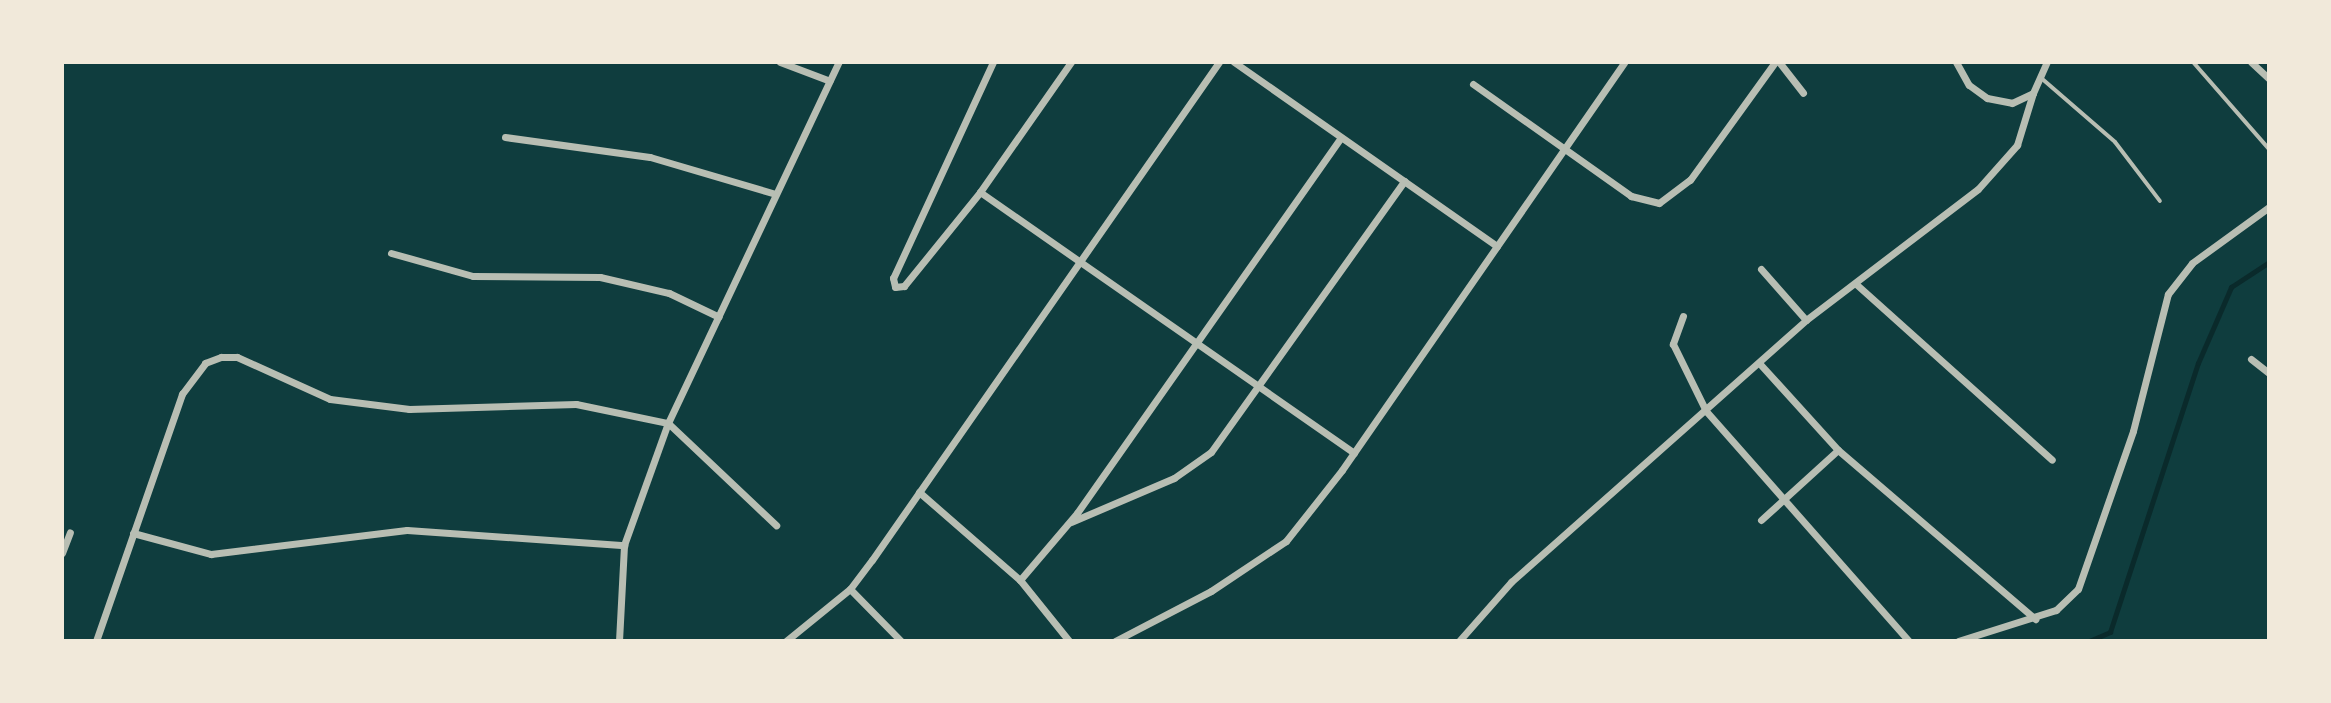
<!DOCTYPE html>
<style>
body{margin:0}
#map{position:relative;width:2331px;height:703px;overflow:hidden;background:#0f3d3e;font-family:Overpass,sans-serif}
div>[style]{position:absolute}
.stream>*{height:5px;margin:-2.5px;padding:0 2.5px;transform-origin:2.5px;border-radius:2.5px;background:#0a2a2b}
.service>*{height:4px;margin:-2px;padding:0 2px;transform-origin:2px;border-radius:2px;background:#b8beb3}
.minor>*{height:7px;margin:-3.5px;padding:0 3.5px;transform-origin:3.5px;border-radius:3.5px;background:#b8beb3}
span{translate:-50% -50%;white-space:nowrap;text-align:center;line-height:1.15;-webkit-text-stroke:6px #f1e9da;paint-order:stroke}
.frame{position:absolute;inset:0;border:64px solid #f1e9da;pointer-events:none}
</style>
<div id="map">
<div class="stream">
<i style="left:2089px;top:641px;width:23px;rotate:-23deg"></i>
<i style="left:2110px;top:632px;width:283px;rotate:-71.9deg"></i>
<i style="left:2198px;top:363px;width:83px;rotate:-66.5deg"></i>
<i style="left:2231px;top:287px;width:45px;rotate:-33.3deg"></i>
</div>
<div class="service">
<i style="left:2193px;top:62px;width:116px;rotate:48.9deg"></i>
<i style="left:2040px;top:77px;width:99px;rotate:40.9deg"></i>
<i style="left:2115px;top:142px;width:74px;rotate:52.7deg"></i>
</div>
<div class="minor">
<i style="left:780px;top:62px;width:53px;rotate:20.8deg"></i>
<i style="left:993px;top:62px;width:238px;rotate:114.8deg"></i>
<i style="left:893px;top:278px;width:9px;rotate:77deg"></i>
<i style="left:895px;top:287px;width:9px;rotate:-6deg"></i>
<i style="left:904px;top:286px;width:121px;rotate:-51deg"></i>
<i style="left:980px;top:192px;width:159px;rotate:-55deg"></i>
<i style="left:1234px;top:62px;width:321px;rotate:35deg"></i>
<i style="left:1779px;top:62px;width:39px;rotate:52deg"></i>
<i style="left:1956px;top:62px;width:26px;rotate:61deg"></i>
<i style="left:1969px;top:85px;width:22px;rotate:36deg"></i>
<i style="left:1987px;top:98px;width:25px;rotate:11deg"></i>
<i style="left:2012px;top:103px;width:23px;rotate:-25deg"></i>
<i style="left:2033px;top:93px;width:34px;rotate:-66deg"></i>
<i style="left:2251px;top:62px;width:25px;rotate:43deg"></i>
<i style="left:1473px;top:84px;width:194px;rotate:35.3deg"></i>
<i style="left:1631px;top:196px;width:29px;rotate:14deg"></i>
<i style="left:1659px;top:203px;width:39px;rotate:-37deg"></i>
<i style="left:1690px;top:180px;width:145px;rotate:-54.2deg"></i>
<i style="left:505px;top:137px;width:146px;rotate:7.9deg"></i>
<i style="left:650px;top:157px;width:131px;rotate:16.4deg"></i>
<i style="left:980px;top:192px;width:456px;rotate:34.9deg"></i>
<i style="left:391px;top:253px;width:85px;rotate:15.7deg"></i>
<i style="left:473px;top:276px;width:127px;rotate:0.5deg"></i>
<i style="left:600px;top:277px;width:71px;rotate:13.1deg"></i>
<i style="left:669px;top:293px;width:55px;rotate:25.6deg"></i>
<i style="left:1761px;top:269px;width:68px;rotate:48.6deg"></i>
<i style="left:1856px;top:284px;width:263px;rotate:41.9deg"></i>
<i style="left:1683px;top:316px;width:30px;rotate:110deg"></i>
<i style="left:1673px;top:344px;width:75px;rotate:63.8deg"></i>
<i style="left:1706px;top:411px;width:307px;rotate:48.6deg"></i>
<i style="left:2251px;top:359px;width:23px;rotate:38deg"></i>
<i style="left:1760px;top:364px;width:116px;rotate:47.8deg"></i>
<i style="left:1838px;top:450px;width:260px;rotate:40.6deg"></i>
<i style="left:919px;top:492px;width:134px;rotate:41.1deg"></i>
<i style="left:1020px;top:580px;width:78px;rotate:51.2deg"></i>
<i style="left:1761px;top:520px;width:104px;rotate:-42.3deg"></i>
<i style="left:1071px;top:522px;width:112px;rotate:-23.1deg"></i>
<i style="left:1174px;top:478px;width:45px;rotate:-35.1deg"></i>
<i style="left:1211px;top:452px;width:333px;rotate:-54.5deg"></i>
<i style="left:133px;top:533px;width:81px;rotate:15.1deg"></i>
<i style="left:211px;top:554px;width:197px;rotate:-7deg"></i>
<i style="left:407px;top:530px;width:218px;rotate:4deg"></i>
<i style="left:62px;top:553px;width:22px;rotate:-69deg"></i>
<i style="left:1020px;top:580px;width:88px;rotate:-49.6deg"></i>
<i style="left:1077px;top:513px;width:459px;rotate:-54.9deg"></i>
<i style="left:850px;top:589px;width:73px;rotate:45.6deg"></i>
<i style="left:96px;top:641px;width:262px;rotate:-70.8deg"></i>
<i style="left:182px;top:394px;width:39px;rotate:-53deg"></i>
<i style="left:205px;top:363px;width:17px;rotate:-21deg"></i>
<i style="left:221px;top:357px;width:16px"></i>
<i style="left:237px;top:357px;width:102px;rotate:24.3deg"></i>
<i style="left:330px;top:399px;width:80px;rotate:7.2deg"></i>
<i style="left:409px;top:409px;width:167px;rotate:-1.7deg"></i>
<i style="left:576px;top:404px;width:94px;rotate:11.7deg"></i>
<i style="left:668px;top:423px;width:149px;rotate:43.4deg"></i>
<i style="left:619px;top:641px;width:96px;rotate:-87deg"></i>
<i style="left:624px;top:545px;width:130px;rotate:-70.2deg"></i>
<i style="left:668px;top:423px;width:399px;rotate:-64.7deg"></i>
<i style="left:786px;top:641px;width:82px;rotate:-39.1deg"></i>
<i style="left:850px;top:589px;width:36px;rotate:-53deg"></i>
<i style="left:872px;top:560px;width:607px;rotate:-55.13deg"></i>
<i style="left:1115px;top:641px;width:108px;rotate:-27.5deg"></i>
<i style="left:1211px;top:591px;width:90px;rotate:-33.7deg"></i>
<i style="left:1286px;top:541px;width:90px;rotate:-51.7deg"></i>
<i style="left:1342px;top:470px;width:496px;rotate:-55.3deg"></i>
<i style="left:1459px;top:641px;width:79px;rotate:-48.6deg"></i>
<i style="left:1511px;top:582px;width:395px;rotate:-41.6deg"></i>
<i style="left:1806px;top:320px;width:216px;rotate:-37.3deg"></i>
<i style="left:1978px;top:189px;width:59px;rotate:-48.4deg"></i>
<i style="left:2017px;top:145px;width:54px;rotate:-72.9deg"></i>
<i style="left:1958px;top:641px;width:103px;rotate:-17.6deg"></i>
<i style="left:2056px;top:610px;width:30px;rotate:-44deg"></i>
<i style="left:2078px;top:589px;width:167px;rotate:-70.8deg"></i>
<i style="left:2133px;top:431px;width:141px;rotate:-75.7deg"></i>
<i style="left:2168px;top:294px;width:39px;rotate:-52deg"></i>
<i style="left:2192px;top:263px;width:95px;rotate:-36deg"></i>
</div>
<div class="frame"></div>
</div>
